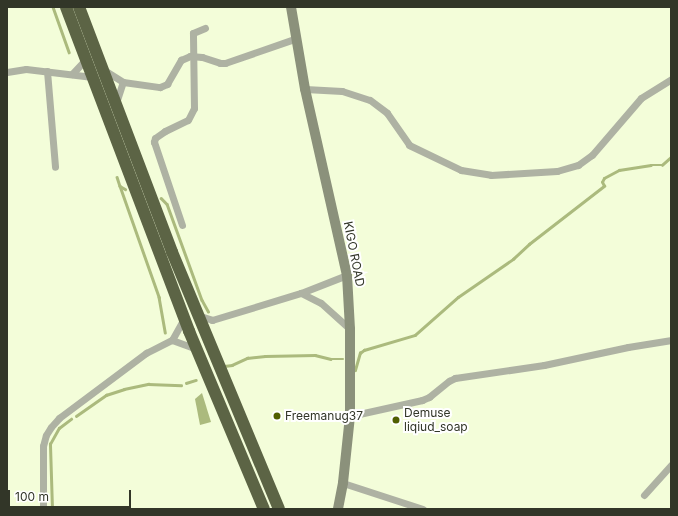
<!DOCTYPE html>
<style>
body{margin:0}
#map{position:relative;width:678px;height:516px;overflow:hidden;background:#f3fdd9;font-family:Inter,sans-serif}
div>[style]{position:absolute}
.water>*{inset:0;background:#abba7d}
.stream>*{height:2.5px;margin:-1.25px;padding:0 1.25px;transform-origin:1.25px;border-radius:1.25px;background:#abba7d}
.street>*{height:7px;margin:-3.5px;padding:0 3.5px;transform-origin:3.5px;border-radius:3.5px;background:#aeb2a3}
.secondary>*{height:10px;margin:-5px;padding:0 5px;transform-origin:5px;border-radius:5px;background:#8b917b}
.highway>*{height:12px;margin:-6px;padding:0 6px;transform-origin:6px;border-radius:6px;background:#5c6445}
.dots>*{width:11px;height:11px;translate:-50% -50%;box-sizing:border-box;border:2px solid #fff;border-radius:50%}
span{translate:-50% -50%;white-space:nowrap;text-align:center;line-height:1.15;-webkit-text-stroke:4px #fff;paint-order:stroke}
.street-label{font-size:12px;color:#323628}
.poi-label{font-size:12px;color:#323628}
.left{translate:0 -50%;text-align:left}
.frame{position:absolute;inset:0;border:8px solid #323628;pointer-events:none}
.scale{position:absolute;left:8px;top:490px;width:123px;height:18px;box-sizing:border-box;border:2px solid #323628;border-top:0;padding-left:5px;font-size:12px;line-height:14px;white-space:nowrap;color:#323628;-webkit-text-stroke:3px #fff;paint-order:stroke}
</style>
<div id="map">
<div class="water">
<i style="clip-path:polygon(202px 393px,211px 422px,200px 425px,195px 399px)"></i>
</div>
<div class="stream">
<i style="left:53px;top:7px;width:48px;rotate:70.4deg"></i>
<i style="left:117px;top:177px;width:9px;rotate:72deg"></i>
<i style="left:120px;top:186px;width:6px;rotate:31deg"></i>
<i style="left:120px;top:186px;width:118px;rotate:70.6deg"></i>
<i style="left:159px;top:297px;width:36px;rotate:80deg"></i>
<i style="left:161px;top:198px;width:8px;rotate:45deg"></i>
<i style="left:167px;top:204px;width:102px;rotate:70deg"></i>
<i style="left:202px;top:300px;width:13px;rotate:61deg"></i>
<i style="left:224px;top:366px;width:8px;rotate:-7deg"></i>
<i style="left:232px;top:365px;width:17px;rotate:-25deg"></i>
<i style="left:247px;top:358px;width:18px;rotate:-6deg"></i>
<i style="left:265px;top:356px;width:50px;rotate:-1.1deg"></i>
<i style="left:315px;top:355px;width:16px;rotate:14deg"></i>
<i style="left:331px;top:359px;width:12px"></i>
<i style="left:353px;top:371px;width:2px;rotate:-27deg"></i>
<i style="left:355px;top:370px;width:18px;rotate:-74deg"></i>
<i style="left:360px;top:353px;width:5px;rotate:-37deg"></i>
<i style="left:364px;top:350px;width:53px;rotate:-16.4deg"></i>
<i style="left:415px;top:335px;width:57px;rotate:-41.5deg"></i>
<i style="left:458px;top:297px;width:67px;rotate:-34.6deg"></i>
<i style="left:513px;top:259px;width:22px;rotate:-43deg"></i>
<i style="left:529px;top:244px;width:95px;rotate:-37.7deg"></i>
<i style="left:604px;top:186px;width:4px;rotate:-117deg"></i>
<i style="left:602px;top:182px;width:4px;rotate:-63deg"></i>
<i style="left:604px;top:178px;width:17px;rotate:-28deg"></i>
<i style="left:619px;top:170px;width:32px;rotate:-9deg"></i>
<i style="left:651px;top:165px;width:11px"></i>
<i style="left:662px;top:165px;width:12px;rotate:-42deg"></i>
<i style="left:186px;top:383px;width:10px;rotate:-17deg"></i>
<i style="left:76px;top:416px;width:37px;rotate:-35deg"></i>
<i style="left:106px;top:395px;width:19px;rotate:-18deg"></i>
<i style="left:124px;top:389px;width:25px;rotate:-12deg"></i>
<i style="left:148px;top:384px;width:33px;rotate:2deg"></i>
<i style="left:52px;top:509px;width:65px;rotate:-91.8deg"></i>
<i style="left:50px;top:444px;width:18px;rotate:-61deg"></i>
<i style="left:59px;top:428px;width:15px;rotate:-37deg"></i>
</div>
<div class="street">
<i style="left:104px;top:70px;width:22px;rotate:32deg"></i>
<i style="left:123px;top:82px;width:37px;rotate:8deg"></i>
<i style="left:160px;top:87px;width:8px;rotate:-23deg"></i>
<i style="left:167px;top:84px;width:28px;rotate:-60deg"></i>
<i style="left:181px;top:60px;width:10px;rotate:-24deg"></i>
<i style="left:190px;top:56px;width:12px;rotate:5deg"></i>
<i style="left:202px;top:57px;width:19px;rotate:18deg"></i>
<i style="left:220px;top:63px;width:5px"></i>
<i style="left:225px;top:63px;width:76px;rotate:-19.1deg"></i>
<i style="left:47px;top:71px;width:96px;rotate:85.2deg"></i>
<i style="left:7px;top:72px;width:19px;rotate:-9deg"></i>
<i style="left:26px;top:69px;width:67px;rotate:6.8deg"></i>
<i style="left:72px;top:74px;width:21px;rotate:-47deg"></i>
<i style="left:305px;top:89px;width:37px;rotate:3deg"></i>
<i style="left:342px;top:91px;width:29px;rotate:18deg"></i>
<i style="left:370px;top:100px;width:21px;rotate:37deg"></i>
<i style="left:387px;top:113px;width:39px;rotate:55deg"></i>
<i style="left:409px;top:145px;width:58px;rotate:25.7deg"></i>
<i style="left:461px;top:170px;width:30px;rotate:9deg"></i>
<i style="left:491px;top:175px;width:66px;rotate:-3.5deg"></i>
<i style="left:557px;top:171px;width:22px;rotate:-16deg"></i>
<i style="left:578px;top:165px;width:17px;rotate:-36deg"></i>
<i style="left:592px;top:155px;width:75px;rotate:-49.3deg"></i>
<i style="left:641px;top:98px;width:36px;rotate:-32deg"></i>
<i style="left:116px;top:103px;width:22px;rotate:-72deg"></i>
<i style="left:182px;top:225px;width:88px;rotate:-108.6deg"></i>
<i style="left:154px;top:142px;width:4px;rotate:-76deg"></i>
<i style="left:155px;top:138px;width:12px;rotate:-35deg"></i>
<i style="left:165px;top:131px;width:25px;rotate:-26deg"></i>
<i style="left:188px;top:120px;width:13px;rotate:-63deg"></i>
<i style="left:194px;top:108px;width:75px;rotate:-90.8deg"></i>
<i style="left:193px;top:33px;width:13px;rotate:-23deg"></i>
<i style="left:301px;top:293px;width:22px;rotate:27deg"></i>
<i style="left:321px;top:303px;width:39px;rotate:42deg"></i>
<i style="left:197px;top:315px;width:16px;rotate:18deg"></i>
<i style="left:212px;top:320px;width:93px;rotate:-16.9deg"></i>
<i style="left:301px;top:293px;width:49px;rotate:-21.4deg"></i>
<i style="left:172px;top:340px;width:27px;rotate:20deg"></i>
<i style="left:350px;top:416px;width:74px;rotate:-12.5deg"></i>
<i style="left:422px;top:400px;width:8px;rotate:-23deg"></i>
<i style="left:429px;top:397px;width:26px;rotate:-39deg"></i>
<i style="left:449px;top:381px;width:7px;rotate:-27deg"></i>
<i style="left:455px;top:378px;width:90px;rotate:-8.3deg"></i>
<i style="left:544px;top:365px;width:86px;rotate:-12.1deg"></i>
<i style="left:628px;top:347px;width:44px;rotate:-9.2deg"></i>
<i style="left:343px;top:483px;width:84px;rotate:18deg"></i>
<i style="left:644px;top:495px;width:40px;rotate:-48deg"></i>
<i style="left:43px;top:509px;width:63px;rotate:-90deg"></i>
<i style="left:43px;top:446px;width:11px;rotate:-75deg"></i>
<i style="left:46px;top:435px;width:9px;rotate:-58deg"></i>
<i style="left:51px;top:427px;width:12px;rotate:-48deg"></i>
<i style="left:59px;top:418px;width:109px;rotate:-36.8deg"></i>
<i style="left:146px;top:353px;width:29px;rotate:-27deg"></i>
<i style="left:172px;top:340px;width:25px;rotate:-61deg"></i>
</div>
<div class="secondary">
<i style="left:291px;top:7px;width:83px;rotate:80.3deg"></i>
<i style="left:305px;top:89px;width:191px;rotate:77.3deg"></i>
<i style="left:347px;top:275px;width:54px;rotate:86.8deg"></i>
<i style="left:350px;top:329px;width:87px;rotate:90deg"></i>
<i style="left:350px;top:416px;width:67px;rotate:96deg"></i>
<i style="left:343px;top:483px;width:26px;rotate:101deg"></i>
</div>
<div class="highway">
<i style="left:66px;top:7px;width:347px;rotate:69.2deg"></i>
<i style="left:189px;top:331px;width:193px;rotate:67.2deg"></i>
<i style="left:79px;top:7px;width:262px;rotate:69.2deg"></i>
<i style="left:172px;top:252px;width:278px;rotate:67.4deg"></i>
</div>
<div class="dots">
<i style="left:277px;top:416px;background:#505f01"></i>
<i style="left:396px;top:420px;background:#505f01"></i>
</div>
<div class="street-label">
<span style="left:354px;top:254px;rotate:79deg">KIGO ROAD</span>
</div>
<div class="poi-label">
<span class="left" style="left:404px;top:420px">Demuse<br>liqiud_soap</span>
<span class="left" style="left:285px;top:416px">Freemanug37</span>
</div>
<div class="frame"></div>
<div class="scale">100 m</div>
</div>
